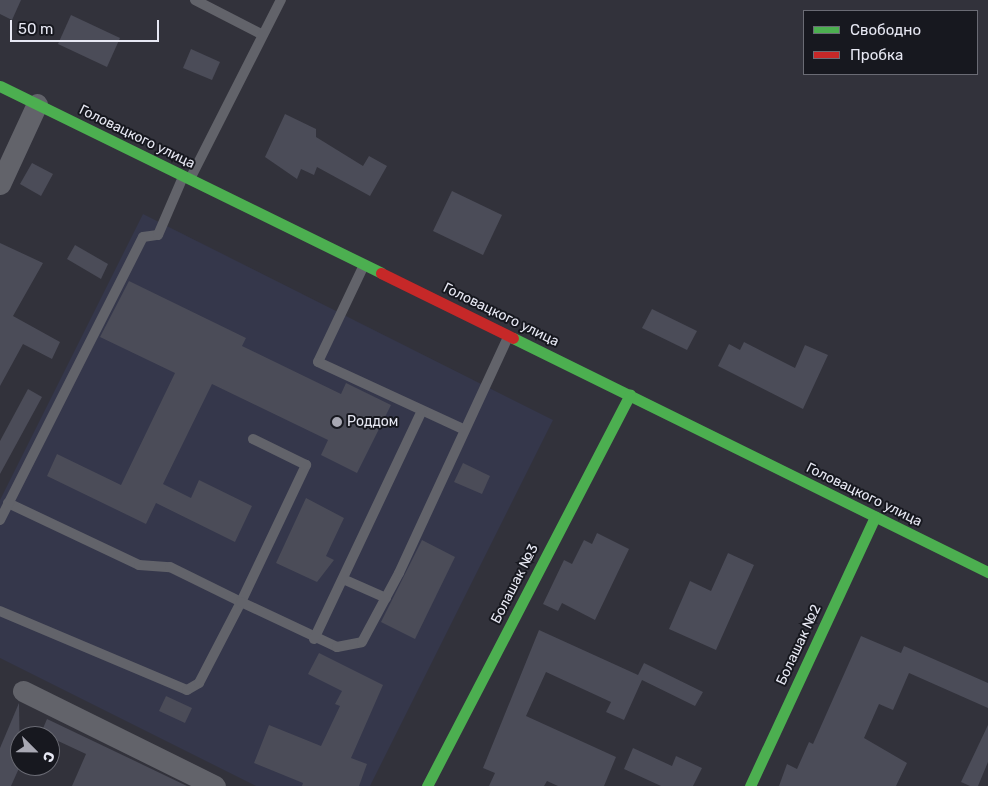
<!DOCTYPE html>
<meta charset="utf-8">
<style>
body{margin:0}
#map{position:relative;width:988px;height:786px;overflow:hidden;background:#32323b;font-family:Rubik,sans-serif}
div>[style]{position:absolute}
.built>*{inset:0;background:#35374b}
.building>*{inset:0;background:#4b4c58}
.lane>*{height:10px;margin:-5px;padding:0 5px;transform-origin:5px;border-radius:5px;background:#62636a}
.street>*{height:21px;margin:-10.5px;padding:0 10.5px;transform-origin:10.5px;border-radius:10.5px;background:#62636a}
.fast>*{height:11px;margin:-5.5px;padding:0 5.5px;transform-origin:5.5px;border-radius:5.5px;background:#4caf50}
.jam>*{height:11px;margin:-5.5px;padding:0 5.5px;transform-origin:5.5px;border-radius:5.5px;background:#c62828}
.dots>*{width:14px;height:14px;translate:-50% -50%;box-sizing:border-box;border:2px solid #17181f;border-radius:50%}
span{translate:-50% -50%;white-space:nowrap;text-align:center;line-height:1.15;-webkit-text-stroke:4px #17181f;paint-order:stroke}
.street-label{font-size:14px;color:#e7e8f3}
.poi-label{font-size:14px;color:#e7e8f3}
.left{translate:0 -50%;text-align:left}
.legend{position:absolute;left:803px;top:10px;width:175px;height:65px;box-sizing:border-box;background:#17181f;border:1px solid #6a6b74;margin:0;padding:6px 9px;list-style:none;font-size:15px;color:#e7e8f3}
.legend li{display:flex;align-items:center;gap:10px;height:25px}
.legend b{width:25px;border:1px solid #6a6b74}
.north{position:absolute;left:10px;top:726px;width:50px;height:50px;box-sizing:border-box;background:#17181f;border:1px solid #6a6b74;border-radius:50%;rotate:113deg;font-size:14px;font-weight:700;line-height:20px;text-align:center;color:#e7e8f3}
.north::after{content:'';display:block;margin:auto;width:18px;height:22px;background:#a8a8b3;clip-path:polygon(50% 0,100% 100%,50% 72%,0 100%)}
.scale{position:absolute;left:10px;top:20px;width:149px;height:22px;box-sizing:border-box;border:2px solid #e7e8f3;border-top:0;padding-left:6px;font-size:15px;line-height:18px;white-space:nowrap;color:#e7e8f3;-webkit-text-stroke:4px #17181f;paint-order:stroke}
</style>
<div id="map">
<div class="built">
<i style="clip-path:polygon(143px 214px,553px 420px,370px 786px,256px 786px,0 658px,0 500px)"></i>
</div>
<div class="building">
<i style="clip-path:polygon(0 0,21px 0,12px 20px,0 14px)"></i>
<i style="clip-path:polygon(71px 15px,120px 38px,107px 67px,58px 44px)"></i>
<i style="clip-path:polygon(191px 49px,220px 62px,212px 80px,183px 68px)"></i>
<i style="clip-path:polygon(285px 114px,316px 129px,316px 137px,363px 166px,369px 156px,387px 166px,370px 196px,317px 167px,314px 175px,301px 169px,297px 179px,265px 157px)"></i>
<i style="clip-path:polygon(32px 163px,53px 174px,41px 196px,20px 184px)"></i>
<i style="clip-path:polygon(452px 191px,502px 215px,483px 255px,433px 231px)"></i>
<i style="clip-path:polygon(0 243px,43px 263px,13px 316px,60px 342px,52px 359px,23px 344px,0 386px)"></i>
<i style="clip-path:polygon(75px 245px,108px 264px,101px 279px,67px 259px)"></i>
<i style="clip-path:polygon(129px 281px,246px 338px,242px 346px,341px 394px,346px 383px,391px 405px,357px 473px,321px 455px,328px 440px,212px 384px,163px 484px,191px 498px,199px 480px,252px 506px,235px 542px,156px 503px,146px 524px,47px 476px,57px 454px,121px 485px,175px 373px,100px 337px)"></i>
<i style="clip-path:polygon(652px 309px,697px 331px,687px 350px,642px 328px)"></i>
<i style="clip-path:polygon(744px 342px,795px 368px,805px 345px,828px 355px,803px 409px,718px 366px,729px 344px,740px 350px)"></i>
<i style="clip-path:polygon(28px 389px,42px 397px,0 474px,0 441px)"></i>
<i style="clip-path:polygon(463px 463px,490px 476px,482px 494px,454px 482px)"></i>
<i style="clip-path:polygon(306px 498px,344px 518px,326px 556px,334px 560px,317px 582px,276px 563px)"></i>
<i style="clip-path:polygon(597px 533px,629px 549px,595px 620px,562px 603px,558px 611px,543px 604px,564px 560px,572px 564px,584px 540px,592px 544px)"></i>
<i style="clip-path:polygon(422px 540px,455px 557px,415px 639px,381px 622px)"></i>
<i style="clip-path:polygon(728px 553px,754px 565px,716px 650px,669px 629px,690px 581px,711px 591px)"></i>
<i style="clip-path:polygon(539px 630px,638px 675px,644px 663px,703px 692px,695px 706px,642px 680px,624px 720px,606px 712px,611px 702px,546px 672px,526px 716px,616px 757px,604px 786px,558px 786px,547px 781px,544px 786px,489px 786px,495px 773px,483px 768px)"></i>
<i style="clip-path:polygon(861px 636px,901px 653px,904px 646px,988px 683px,988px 708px,909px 673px,893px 710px,879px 704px,864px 738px,907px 763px,896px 786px,779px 786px,787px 764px,797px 769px,809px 742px,813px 744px)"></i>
<i style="clip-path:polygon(319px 653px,383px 685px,351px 758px,367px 764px,359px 786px,302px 786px,303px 783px,254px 763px,269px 725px,321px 746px,340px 706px,335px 704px,342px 691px,308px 674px)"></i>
<i style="clip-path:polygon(166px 696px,192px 708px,185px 723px,159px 711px)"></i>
<i style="clip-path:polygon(19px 703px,20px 766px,11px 786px,0 786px,0 748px)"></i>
<i style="clip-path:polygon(47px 719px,135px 761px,187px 786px,72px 786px,86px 754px,41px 733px)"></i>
<i style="clip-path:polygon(988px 725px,988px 762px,978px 786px,970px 786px,961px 782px)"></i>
<i style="clip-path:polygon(633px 748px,672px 766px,676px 756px,702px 768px,693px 786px,661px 786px,624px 769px)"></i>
</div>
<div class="lane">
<i style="left:195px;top:0;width:76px;rotate:27.2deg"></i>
<i style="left:190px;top:179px;width:201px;rotate:-63.1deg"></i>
<i style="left:364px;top:265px;width:107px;rotate:115.4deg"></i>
<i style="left:318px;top:362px;width:160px;rotate:24.8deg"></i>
<i style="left:8px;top:503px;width:145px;rotate:25.3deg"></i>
<i style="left:139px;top:565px;width:31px;rotate:4deg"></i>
<i style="left:170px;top:567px;width:79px;rotate:26.2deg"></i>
<i style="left:241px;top:602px;width:152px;rotate:-64.6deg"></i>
<i style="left:306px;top:465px;width:59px;rotate:-153.9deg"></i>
<i style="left:0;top:520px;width:317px;rotate:-63.2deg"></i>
<i style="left:143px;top:237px;width:15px;rotate:-8deg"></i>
<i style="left:158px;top:235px;width:63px;rotate:-66.7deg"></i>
<i style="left:343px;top:579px;width:47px;rotate:23.8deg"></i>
<i style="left:0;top:611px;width:203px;rotate:22.9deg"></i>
<i style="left:187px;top:690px;width:14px;rotate:-30deg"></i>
<i style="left:199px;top:683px;width:91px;rotate:-62.6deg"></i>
<i style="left:241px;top:602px;width:106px;rotate:25.1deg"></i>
<i style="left:337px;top:647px;width:25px;rotate:-11deg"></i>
<i style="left:362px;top:642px;width:78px;rotate:-61.8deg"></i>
<i style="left:399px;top:573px;width:260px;rotate:-65.2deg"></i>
<i style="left:314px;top:639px;width:252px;rotate:-64.7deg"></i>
</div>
<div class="street">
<i style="left:0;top:184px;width:88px;rotate:-65.2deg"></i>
<i style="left:23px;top:691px;width:214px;rotate:26.3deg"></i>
</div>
<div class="fast">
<i style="left:0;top:86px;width:424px;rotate:26.1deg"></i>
<i style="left:513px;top:338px;width:530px;rotate:26.23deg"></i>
<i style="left:427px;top:786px;width:441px;rotate:-62.6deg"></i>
<i style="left:750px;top:786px;width:297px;rotate:-65.1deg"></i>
</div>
<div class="jam">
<i style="left:381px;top:273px;width:147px;rotate:26.2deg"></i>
</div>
<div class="dots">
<i style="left:337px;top:422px;background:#a8a8b3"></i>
</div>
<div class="street-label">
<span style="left:137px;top:137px;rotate:26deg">Головацкого улица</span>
<span style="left:501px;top:315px;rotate:26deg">Головацкого улица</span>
<span style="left:864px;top:495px;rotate:26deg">Головацкого улица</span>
<span style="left:515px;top:584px;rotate:-63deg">Болашак №3</span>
<span style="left:799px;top:645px;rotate:-65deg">Болашак №2</span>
</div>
<div class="poi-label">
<span class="left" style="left:347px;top:422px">Роддом</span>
</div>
<ul class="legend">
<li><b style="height:6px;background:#4caf50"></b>Свободно</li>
<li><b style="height:6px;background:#c62828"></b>Пробка</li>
</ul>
<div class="north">С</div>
<div class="scale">50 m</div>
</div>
